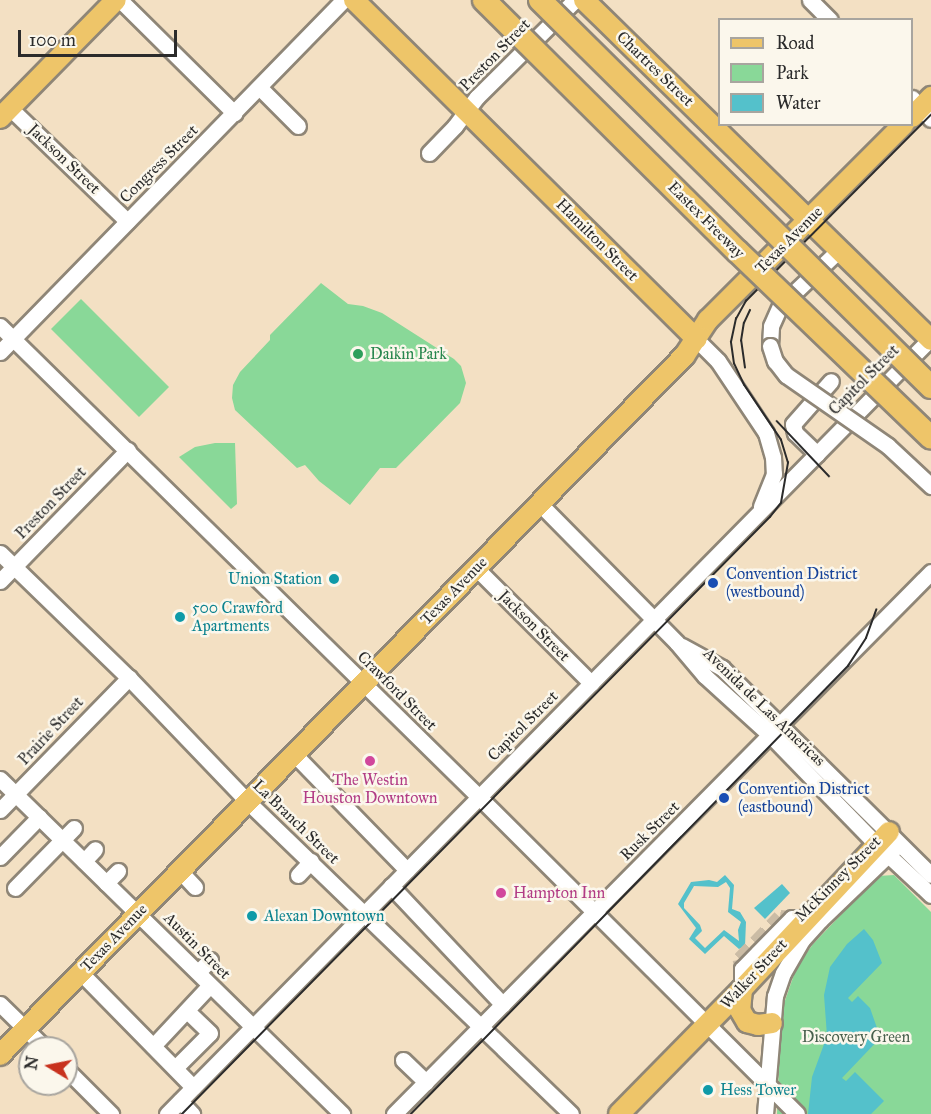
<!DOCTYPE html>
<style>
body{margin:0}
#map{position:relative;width:931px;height:1114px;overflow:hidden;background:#f3e0c3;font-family:"IM FELL Great Primer",serif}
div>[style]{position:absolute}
.green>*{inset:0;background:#89d898}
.water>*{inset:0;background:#54c1cb}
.minor-tunnel>*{height:15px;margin-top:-7.5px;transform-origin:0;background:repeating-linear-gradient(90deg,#cbbca5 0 15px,transparent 0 23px)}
.roads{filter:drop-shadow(2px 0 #8f8677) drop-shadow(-2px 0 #8f8677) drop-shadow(0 2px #8f8677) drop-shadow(0 -2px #8f8677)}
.minor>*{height:15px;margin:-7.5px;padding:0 7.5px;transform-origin:7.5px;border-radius:7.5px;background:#fff}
.major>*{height:20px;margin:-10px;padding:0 10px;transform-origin:10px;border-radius:10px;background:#eec569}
.tram>*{height:1.5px;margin:-0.75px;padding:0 0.75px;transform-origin:0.75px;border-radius:0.75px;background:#2b2b2b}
.bridges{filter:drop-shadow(2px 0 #8f8677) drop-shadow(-2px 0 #8f8677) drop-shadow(0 2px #8f8677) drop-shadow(0 -2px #8f8677)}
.minor-bridge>*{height:15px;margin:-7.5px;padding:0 7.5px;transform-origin:7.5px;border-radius:7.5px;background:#fff}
.highway-bridge>*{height:22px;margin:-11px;padding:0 11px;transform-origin:11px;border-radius:11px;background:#eec569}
.dots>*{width:16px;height:16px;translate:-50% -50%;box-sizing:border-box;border:3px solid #fbf7ec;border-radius:50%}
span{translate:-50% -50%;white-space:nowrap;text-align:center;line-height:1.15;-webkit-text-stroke:5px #fbf7ec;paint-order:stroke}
.street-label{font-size:16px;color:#2b2b2b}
.leisure-label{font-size:16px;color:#27864d}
.left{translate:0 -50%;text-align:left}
.transit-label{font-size:16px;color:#164399}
.culture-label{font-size:16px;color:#0d838f}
.right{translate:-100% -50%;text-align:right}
.hotel-label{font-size:16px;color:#b23c85}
.park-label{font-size:16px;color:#475f4c}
.legend{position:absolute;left:718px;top:18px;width:195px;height:108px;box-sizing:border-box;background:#fbf7ec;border:2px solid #a8a59f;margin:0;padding:8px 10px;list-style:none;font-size:18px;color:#2b2b2b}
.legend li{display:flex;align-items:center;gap:12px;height:30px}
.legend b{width:30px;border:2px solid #a8a59f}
.north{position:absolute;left:18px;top:1036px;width:60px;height:60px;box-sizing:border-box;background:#fbf7ec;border:2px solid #a8a59f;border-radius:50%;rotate:280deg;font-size:16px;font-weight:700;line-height:24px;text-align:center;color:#2b2b2b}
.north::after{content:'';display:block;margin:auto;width:21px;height:27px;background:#c8321e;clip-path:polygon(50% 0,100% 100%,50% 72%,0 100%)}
.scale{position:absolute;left:18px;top:30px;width:159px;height:27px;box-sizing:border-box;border:3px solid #2b2b2b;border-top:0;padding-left:8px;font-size:18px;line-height:21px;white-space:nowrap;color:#2b2b2b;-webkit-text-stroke:4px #fbf7ec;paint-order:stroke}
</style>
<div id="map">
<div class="green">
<i style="clip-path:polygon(321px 283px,348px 304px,363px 306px,382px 313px,454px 359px,461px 366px,466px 383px,460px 403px,396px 468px,380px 468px,350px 505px,319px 481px,305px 465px,297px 468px,235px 410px,232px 398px,233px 385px,240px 372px,270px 340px,270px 335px)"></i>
<i style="clip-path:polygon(81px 299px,169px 387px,139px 417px,51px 329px)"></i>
<i style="clip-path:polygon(215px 443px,235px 443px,237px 504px,231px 509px,179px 457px,195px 447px)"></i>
<i style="clip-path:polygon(894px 875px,931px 912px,931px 1114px,777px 1114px,781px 1012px,797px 966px,813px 944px,878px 876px)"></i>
</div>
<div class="water">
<i style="clip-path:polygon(evenodd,725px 875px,734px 885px,732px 909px,740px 912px,746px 922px,745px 946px,739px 949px,724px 936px,705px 954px,689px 939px,696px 928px,678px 904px,691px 882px,709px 880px,717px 882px,725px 875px,726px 882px,730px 888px,728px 912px,741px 922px,738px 930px,739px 941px,724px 930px,705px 948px,695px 938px,702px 931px,700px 925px,684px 908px,684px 903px,694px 886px,718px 887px,726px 882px)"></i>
<i style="clip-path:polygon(782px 884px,790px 893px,765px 919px,754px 908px)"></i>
<i style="clip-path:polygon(864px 929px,873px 940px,882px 963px,848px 998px,852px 1002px,858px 996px,870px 1008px,877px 1028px,883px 1035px,842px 1078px,846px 1081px,855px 1072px,884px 1101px,871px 1114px,808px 1114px,812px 1077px,827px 1036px,824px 995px,830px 967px,847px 944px)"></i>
</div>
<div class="minor-tunnel">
<i style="left:742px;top:969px;width:10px;rotate:-101deg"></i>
<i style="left:740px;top:959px;width:58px;rotate:-46.4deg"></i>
<i style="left:780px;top:917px;width:12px;rotate:5deg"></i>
</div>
<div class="roads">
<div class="minor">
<i style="left:120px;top:0;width:161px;rotate:44.7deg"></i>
<i style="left:810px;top:0;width:28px;rotate:45deg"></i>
<i style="left:259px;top:87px;width:55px;rotate:45deg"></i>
<i style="left:912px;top:98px;width:28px;rotate:48deg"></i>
<i style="left:10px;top:108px;width:163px;rotate:44deg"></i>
<i style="left:429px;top:153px;width:37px;rotate:-46deg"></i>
<i style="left:455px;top:126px;width:36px;rotate:-53deg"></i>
<i style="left:477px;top:97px;width:138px;rotate:-44.7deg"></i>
<i style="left:0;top:326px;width:672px;rotate:44.52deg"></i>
<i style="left:479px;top:797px;width:449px;rotate:44.9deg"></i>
<i style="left:696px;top:339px;width:31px;rotate:45deg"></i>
<i style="left:718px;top:361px;width:87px;rotate:56.3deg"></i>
<i style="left:766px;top:433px;width:25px;rotate:74deg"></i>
<i style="left:773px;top:457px;width:17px;rotate:87deg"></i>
<i style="left:774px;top:474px;width:35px;rotate:112deg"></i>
<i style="left:770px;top:346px;width:20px;rotate:-87deg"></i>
<i style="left:771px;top:326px;width:22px;rotate:-66deg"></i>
<i style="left:780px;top:306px;width:81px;rotate:-43.5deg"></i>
<i style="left:0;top:352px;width:491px;rotate:-45.7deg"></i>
<i style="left:817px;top:454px;width:30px;rotate:-136deg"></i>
<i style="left:795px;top:433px;width:9px;rotate:-103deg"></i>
<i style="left:793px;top:424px;width:57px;rotate:-48.5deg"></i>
<i style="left:540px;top:504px;width:195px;rotate:45.4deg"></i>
<i style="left:677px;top:643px;width:43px;rotate:49.7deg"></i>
<i style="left:705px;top:676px;width:88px;rotate:42.2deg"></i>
<i style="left:770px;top:735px;width:145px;rotate:45.8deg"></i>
<i style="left:871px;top:839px;width:82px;rotate:43deg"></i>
<i style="left:0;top:553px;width:180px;rotate:44.1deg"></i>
<i style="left:129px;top:678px;width:172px;rotate:46.2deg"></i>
<i style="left:248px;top:802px;width:449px;rotate:44deg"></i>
<i style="left:476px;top:568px;width:163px;rotate:45deg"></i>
<i style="left:0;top:581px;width:183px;rotate:-45.7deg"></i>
<i style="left:682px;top:646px;width:46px;rotate:28.8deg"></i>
<i style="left:722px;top:668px;width:294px;rotate:44.7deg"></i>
<i style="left:294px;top:754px;width:162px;rotate:45.8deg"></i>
<i style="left:0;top:779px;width:479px;rotate:44.4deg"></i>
<i style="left:0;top:810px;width:185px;rotate:-45.7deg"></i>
<i style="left:0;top:857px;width:56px;rotate:-45.7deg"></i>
<i style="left:84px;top:861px;width:16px;rotate:-47deg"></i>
<i style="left:180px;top:871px;width:22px;rotate:47deg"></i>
<i style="left:298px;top:875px;width:19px;rotate:-47deg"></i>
<i style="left:106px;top:883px;width:17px;rotate:-45deg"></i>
<i style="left:391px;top:886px;width:163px;rotate:46.7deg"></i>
<i style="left:15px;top:888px;width:84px;rotate:-45.5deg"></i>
<i style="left:198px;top:972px;width:17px;rotate:-45deg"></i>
<i style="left:81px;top:973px;width:160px;rotate:45.5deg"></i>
<i style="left:742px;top:989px;width:20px;rotate:-90deg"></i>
<i style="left:742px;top:969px;width:71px;rotate:-45.6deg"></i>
<i style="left:792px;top:918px;width:11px;rotate:41deg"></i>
<i style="left:0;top:1004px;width:63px;rotate:44.4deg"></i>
<i style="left:153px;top:1046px;width:83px;rotate:-46.9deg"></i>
<i style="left:403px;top:1060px;width:32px;rotate:44deg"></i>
<i style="left:175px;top:1068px;width:49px;rotate:-45deg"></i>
<i style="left:210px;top:1033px;width:32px;rotate:-136deg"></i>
<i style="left:66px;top:1069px;width:64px;rotate:45deg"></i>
<i style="left:180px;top:1101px;width:18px;rotate:47deg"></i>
<i style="left:167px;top:1114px;width:1089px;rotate:-45.45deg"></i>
<i style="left:394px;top:1114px;width:763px;rotate:-45.27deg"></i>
<i style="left:765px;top:1114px;width:118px;rotate:-85.2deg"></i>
<i style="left:775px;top:996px;width:24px;rotate:-71deg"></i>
<i style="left:783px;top:973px;width:38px;rotate:-60deg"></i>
<i style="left:802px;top:940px;width:27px;rotate:-48deg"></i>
<i style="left:820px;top:920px;width:101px;rotate:-43.8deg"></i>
</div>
<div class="major">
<i style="left:354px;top:0;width:482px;rotate:44.7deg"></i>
<i style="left:584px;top:0;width:486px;rotate:44.4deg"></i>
<i style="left:912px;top:117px;width:28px;rotate:-46deg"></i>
<i style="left:0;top:118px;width:165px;rotate:-45.5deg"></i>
<i style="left:742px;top:989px;width:21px;rotate:95deg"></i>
<i style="left:740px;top:1010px;width:14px;rotate:60deg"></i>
<i style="left:747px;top:1022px;width:11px;rotate:15deg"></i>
<i style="left:758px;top:1025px;width:14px;rotate:-8deg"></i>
<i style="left:0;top:1055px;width:979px;rotate:-45.62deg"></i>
<i style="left:685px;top:355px;width:42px;rotate:-56.7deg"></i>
<i style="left:708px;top:320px;width:277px;rotate:-45deg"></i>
<i style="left:619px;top:1114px;width:175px;rotate:-45.5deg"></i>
<i style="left:742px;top:989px;width:215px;rotate:-46.9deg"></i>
</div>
</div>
<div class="tram">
<i style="left:745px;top:368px;width:27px;rotate:-98deg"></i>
<i style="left:741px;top:341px;width:18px;rotate:-81deg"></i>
<i style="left:744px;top:323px;width:14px;rotate:-65deg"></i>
<i style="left:777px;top:421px;width:76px;rotate:46.6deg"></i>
<i style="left:182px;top:1114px;width:838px;rotate:-45.44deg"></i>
<i style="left:770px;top:517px;width:18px;rotate:-52deg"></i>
<i style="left:781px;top:503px;width:41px;rotate:-80.1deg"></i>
<i style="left:788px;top:463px;width:24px;rotate:-107deg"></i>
<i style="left:781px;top:440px;width:66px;rotate:-123.9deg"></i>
<i style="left:744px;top:385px;width:23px;rotate:-115deg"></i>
<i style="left:734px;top:364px;width:22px;rotate:-98deg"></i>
<i style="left:731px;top:342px;width:24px;rotate:-78deg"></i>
<i style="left:736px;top:319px;width:21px;rotate:-61deg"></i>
<i style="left:746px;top:301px;width:262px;rotate:-45.2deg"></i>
<i style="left:411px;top:1114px;width:626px;rotate:-45.71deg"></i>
<i style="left:848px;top:666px;width:33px;rotate:-57deg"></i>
<i style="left:866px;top:638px;width:30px;rotate:-70deg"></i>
</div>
<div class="bridges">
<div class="minor-bridge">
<i style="left:770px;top:346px;width:16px;rotate:72deg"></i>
<i style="left:775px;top:361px;width:18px;rotate:52deg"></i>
<i style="left:786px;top:375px;width:124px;rotate:34.8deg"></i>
<i style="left:888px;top:446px;width:59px;rotate:42.9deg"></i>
</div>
<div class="highway-bridge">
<i style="left:484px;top:0;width:356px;rotate:44.8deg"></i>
<i style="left:737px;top:251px;width:269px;rotate:43.9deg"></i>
<i style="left:540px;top:0;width:550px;rotate:44.71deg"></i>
</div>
</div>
<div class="dots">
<i style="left:358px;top:354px;background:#2e9e5b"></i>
<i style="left:334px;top:579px;background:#0f9aa8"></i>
<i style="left:713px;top:583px;background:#1a4fb4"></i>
<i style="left:180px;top:617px;background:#0f9aa8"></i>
<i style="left:370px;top:761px;background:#d1479c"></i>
<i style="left:724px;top:798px;background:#1a4fb4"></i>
<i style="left:501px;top:893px;background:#d1479c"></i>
<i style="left:252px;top:916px;background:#0f9aa8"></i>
<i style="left:708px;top:1090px;background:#0f9aa8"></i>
</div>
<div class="street-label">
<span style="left:495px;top:55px;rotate:-46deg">Preston Street</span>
<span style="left:655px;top:69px;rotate:44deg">Chartres Street</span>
<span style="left:64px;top:159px;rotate:44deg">Jackson Street</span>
<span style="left:159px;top:164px;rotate:-45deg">Congress Street</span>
<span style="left:706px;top:220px;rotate:45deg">Eastex Freeway</span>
<span style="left:597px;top:240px;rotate:45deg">Hamilton Street</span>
<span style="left:789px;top:240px;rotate:-45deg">Texas Avenue</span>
<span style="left:864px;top:380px;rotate:-45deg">Capitol Street</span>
<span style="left:51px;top:503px;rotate:-46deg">Preston Street</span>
<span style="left:454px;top:591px;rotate:-46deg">Texas Avenue</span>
<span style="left:534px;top:626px;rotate:45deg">Jackson Street</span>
<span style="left:397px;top:691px;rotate:45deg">Crawford Street</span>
<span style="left:764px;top:707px;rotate:44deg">Avenida de Las Americas</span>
<span style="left:523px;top:726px;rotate:-45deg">Capitol Street</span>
<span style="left:51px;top:731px;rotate:-47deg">Prairie Street</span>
<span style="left:296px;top:822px;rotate:44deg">La Branch Street</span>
<span style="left:650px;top:831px;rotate:-45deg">Rusk Street</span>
<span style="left:838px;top:879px;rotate:-45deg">McKinney Street</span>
<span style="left:114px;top:938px;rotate:-46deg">Texas Avenue</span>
<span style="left:197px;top:946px;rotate:45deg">Austin Street</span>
<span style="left:754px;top:974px;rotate:-47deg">Walker Street</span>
</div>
<div class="leisure-label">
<span class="left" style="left:370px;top:354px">Daikin Park</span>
</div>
<div class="transit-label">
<span class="left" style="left:726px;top:583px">Convention District<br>(westbound)</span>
<span class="left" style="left:738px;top:798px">Convention District<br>(eastbound)</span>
</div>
<div class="culture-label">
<span class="right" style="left:322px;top:579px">Union Station</span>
<span class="left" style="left:192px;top:617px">500 Crawford<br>Apartments</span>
<span class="left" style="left:264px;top:916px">Alexan Downtown</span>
<span class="left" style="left:720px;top:1090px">Hess Tower</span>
</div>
<div class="hotel-label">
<span style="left:370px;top:789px">The Westin<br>Houston Downtown</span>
<span class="left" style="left:513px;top:893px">Hampton Inn</span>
</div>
<div class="park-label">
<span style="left:856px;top:1037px">Discovery Green</span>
</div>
<ul class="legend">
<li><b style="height:8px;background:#eec569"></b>Road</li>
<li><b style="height:16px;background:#89d898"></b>Park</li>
<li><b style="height:16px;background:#54c1cb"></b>Water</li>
</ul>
<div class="north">N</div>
<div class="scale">100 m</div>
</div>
